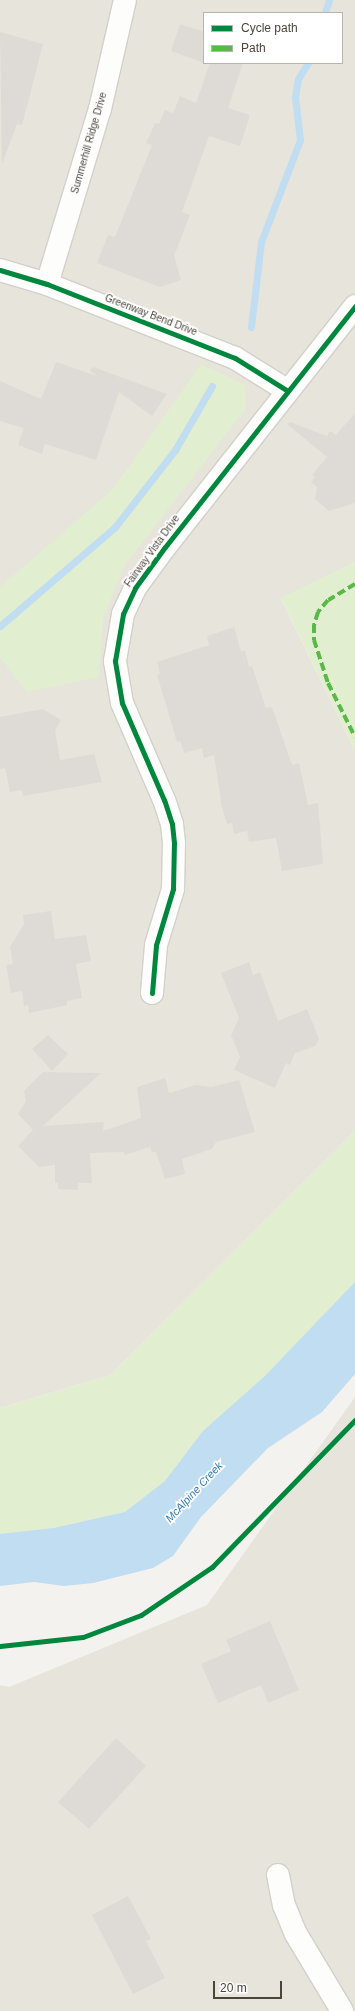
<!DOCTYPE html>
<style>
body{margin:0}
#map{position:relative;width:355px;height:2011px;overflow:hidden;background:#f4f2ee;font-family:Arial,sans-serif}
div>[style]{position:absolute}
.residential>*{inset:0;background:#e7e4dc}
.green>*{inset:0;background:#e1eecf}
.water>*{inset:0;background:#c0ddf1}
.stream>*{height:7px;margin:-3.5px;padding:0 3.5px;transform-origin:3.5px;border-radius:3.5px;background:#c0ddf1}
.building>*{inset:0;background:#dedbd6}
.roads{filter:drop-shadow(1px 0 #d2d0cb) drop-shadow(-1px 0 #d2d0cb) drop-shadow(0 1px #d2d0cb) drop-shadow(0 -1px #d2d0cb)}
.minor>*{height:22px;margin:-11px;padding:0 11px;transform-origin:11px;border-radius:11px;background:#fdfdfc}
.quiet>*{height:4px;margin-top:-2px;transform-origin:0;background:repeating-linear-gradient(90deg,#58b947 0 8px,transparent 0 12px)}
.cycleway>*{height:5px;margin:-2.5px;padding:0 2.5px;transform-origin:2.5px;border-radius:2.5px;background:#00873e}
span{translate:-50% -50%;white-space:nowrap;text-align:center;line-height:1.15;-webkit-text-stroke:3.5px #fff;paint-order:stroke}
.street-label{font-size:10px;color:#4b4439}
.water-label{font-size:11px;color:#2e7ab2;font-style:italic}
.legend{position:absolute;left:203px;top:12px;width:140px;height:52px;box-sizing:border-box;background:#fff;border:1px solid #b7b4b0;margin:0;padding:5px 7px;list-style:none;font-size:12px;color:#4b4439}
.legend li{display:flex;align-items:center;gap:8px;height:20px}
.legend b{width:20px;border:1px solid #b7b4b0}
.scale{position:absolute;left:213px;top:1981px;width:69px;height:18px;box-sizing:border-box;border:2px solid #4b4439;border-top:0;padding-left:5px;font-size:12px;line-height:14px;white-space:nowrap;color:#4b4439;-webkit-text-stroke:3px #fff;paint-order:stroke}
</style>
<div id="map">
<div class="residential">
<i style="clip-path:polygon(evenodd,0 0,355px 0,355px 562px,281px 599px,355px 751px,355px 1131px,110px 1375px,0 1408px,0 0,204px 13px,342px 13px,342px 63px,204px 63px,204px 13px)"></i>
<i style="clip-path:polygon(355px 1397px,355px 2011px,0 2011px,0 1685px,9px 1687px,207px 1605px)"></i>
</div>
<div class="green">
<i style="clip-path:polygon(201px 364px,245px 385px,246px 408px,124px 566px,103px 619px,99px 677px,27px 692px,0 657px,0 587px,113px 489px)"></i>
<i style="clip-path:polygon(355px 562px,355px 751px,281px 598px)"></i>
<i style="clip-path:polygon(355px 1131px,355px 1328px,153px 1538px,0 1550px,0 1405px,1px 1408px,110px 1375px)"></i>
</div>
<div class="water">
<i style="clip-path:polygon(355px 1282px,355px 1374px,322px 1412px,268px 1448px,201px 1517px,173px 1556px,153px 1568px,93px 1583px,64px 1586px,34px 1582px,0 1586px,0 1534px,54px 1528px,125px 1512px,165px 1481px,203px 1431px,265px 1376px)"></i>
</div>
<div class="stream">
<i style="left:325px;top:13px;width:14px;rotate:-73deg"></i>
<i style="left:251px;top:327px;width:86px;rotate:-83.3deg"></i>
<i style="left:261px;top:242px;width:109px;rotate:-69.1deg"></i>
<i style="left:300px;top:140px;width:43px;rotate:-96.6deg"></i>
<i style="left:295px;top:97px;width:18px;rotate:-81deg"></i>
<i style="left:298px;top:79px;width:19px;rotate:-58deg"></i>
<i style="left:0;top:626px;width:152px;rotate:-40.7deg"></i>
<i style="left:115px;top:527px;width:98px;rotate:-52.1deg"></i>
<i style="left:175px;top:450px;width:74px;rotate:-60deg"></i>
</div>
<div class="building">
<i style="clip-path:polygon(180px 24px,204px 32px,204px 63px,171px 51px)"></i>
<i style="clip-path:polygon(0 32px,43px 44px,22px 125px,17px 124px,2px 164px)"></i>
<i style="clip-path:polygon(210px 63px,243px 63px,228px 108px,250px 115px,240px 146px,209px 136px,182px 212px,190px 215px,174px 256px,181px 280px,160px 287px,97px 263px,108px 235px,115px 237px,152px 145px,146px 143px,155px 123px,159px 124px,165px 110px,173px 113px,180px 96px,196px 103px)"></i>
<i style="clip-path:polygon(56px 362px,97px 376px,90px 371px,93px 367px,167px 394px,152px 416px,119px 392px,96px 460px,45px 444px,42px 454px,18px 445px,24px 428px,0 421px,0 381px,41px 399px)"></i>
<i style="clip-path:polygon(355px 413px,355px 503px,329px 511px,315px 499px,317px 487px,311px 482px,315px 477px,312px 475px,327px 457px,288px 425px,290px 422px,327px 436px,330px 431px,336px 435px)"></i>
<i style="clip-path:polygon(234px 627px,241px 652px,245px 650px,249px 667px,252px 666px,266px 708px,272px 707px,292px 765px,299px 763px,308px 805px,318px 803px,323px 864px,282px 871px,276px 838px,249px 842px,247px 831px,234px 834px,232px 823px,227px 824px,222px 808px,214px 755px,204px 758px,202px 748px,184px 753px,180px 741px,177px 742px,157px 675px,160px 674px,157px 662px,209px 645px,207px 636px)"></i>
<i style="clip-path:polygon(43px 709px,61px 720px,55px 730px,60px 760px,94px 754px,102px 782px,23px 796px,22px 790px,10px 792px,5px 768px,0 769px,0 717px)"></i>
<i style="clip-path:polygon(51px 911px,55px 939px,86px 935px,91px 961px,76px 964px,82px 998px,67px 1001px,67px 1005px,29px 1013px,28px 1005px,24px 1006px,22px 991px,11px 993px,6px 965px,13px 964px,10px 947px,24px 924px,23px 915px)"></i>
<i style="clip-path:polygon(249px 962px,253px 975px,260px 972px,278px 1021px,307px 1009px,319px 1039px,315px 1046px,295px 1053px,290px 1065px,286px 1063px,275px 1088px,234px 1070px,240px 1057px,231px 1035px,239px 1018px,221px 973px)"></i>
<i style="clip-path:polygon(48px 1035px,68px 1054px,52px 1071px,32px 1049px)"></i>
<i style="clip-path:polygon(43px 1072px,101px 1073px,43px 1126px,104px 1122px,103px 1131px,141px 1118px,137px 1087px,165px 1078px,169px 1093px,196px 1085px,211px 1087px,239px 1080px,255px 1132px,216px 1142px,212px 1149px,182px 1159px,185px 1174px,165px 1179px,156px 1152px,152px 1152px,150px 1147px,125px 1155px,124px 1152px,90px 1153px,92px 1183px,78px 1183px,78px 1190px,58px 1189px,58px 1183px,55px 1183px,55px 1165px,39px 1167px,18px 1146px,33px 1130px,18px 1114px,26px 1101px,24px 1091px)"></i>
<i style="clip-path:polygon(270px 1621px,299px 1690px,268px 1703px,261px 1685px,218px 1703px,201px 1664px,231px 1651px,226px 1640px)"></i>
<i style="clip-path:polygon(116px 1738px,146px 1766px,89px 1829px,58px 1802px)"></i>
<i style="clip-path:polygon(128px 1896px,151px 1939px,146px 1941px,165px 1978px,133px 1994px,92px 1915px)"></i>
</div>
<div class="roads">
<div class="minor">
<i style="left:0;top:270px;width:49px;rotate:16.6deg"></i>
<i style="left:47px;top:284px;width:202px;rotate:21.5deg"></i>
<i style="left:235px;top:358px;width:62px;rotate:31.9deg"></i>
<i style="left:47px;top:284px;width:183px;rotate:-73.2deg"></i>
<i style="left:100px;top:109px;width:112px;rotate:-77.1deg"></i>
<i style="left:152px;top:993px;width:48px;rotate:-85.2deg"></i>
<i style="left:156px;top:945px;width:59px;rotate:-73.1deg"></i>
<i style="left:173px;top:889px;width:46px;rotate:-88.8deg"></i>
<i style="left:174px;top:843px;width:19px;rotate:-96deg"></i>
<i style="left:172px;top:824px;width:25px;rotate:-108deg"></i>
<i style="left:164px;top:800px;width:106px;rotate:-113.4deg"></i>
<i style="left:122px;top:703px;width:43px;rotate:-99.5deg"></i>
<i style="left:115px;top:661px;width:48px;rotate:-80.3deg"></i>
<i style="left:123px;top:614px;width:29px;rotate:-65deg"></i>
<i style="left:135px;top:588px;width:51px;rotate:-53.8deg"></i>
<i style="left:165px;top:547px;width:307px;rotate:-51.7deg"></i>
<i style="left:278px;top:1875px;width:31px;rotate:79deg"></i>
<i style="left:284px;top:1905px;width:31px;rotate:68deg"></i>
<i style="left:296px;top:1934px;width:90px;rotate:59.1deg"></i>
</div>
</div>
<div class="quiet">
<i style="left:355px;top:584px;width:31px;rotate:149deg"></i>
<i style="left:328px;top:600px;width:16px;rotate:130deg"></i>
<i style="left:318px;top:612px;width:14px;rotate:107deg"></i>
<i style="left:314px;top:625px;width:15px;rotate:90deg"></i>
<i style="left:314px;top:640px;width:45px;rotate:72deg"></i>
<i style="left:328px;top:683px;width:60px;rotate:63.4deg"></i>
</div>
<div class="cycleway">
<i style="left:0;top:270px;width:49px;rotate:16.6deg"></i>
<i style="left:47px;top:284px;width:202px;rotate:21.5deg"></i>
<i style="left:235px;top:358px;width:62px;rotate:31.9deg"></i>
<i style="left:152px;top:993px;width:48px;rotate:-85.2deg"></i>
<i style="left:156px;top:945px;width:59px;rotate:-73.1deg"></i>
<i style="left:173px;top:889px;width:46px;rotate:-88.8deg"></i>
<i style="left:174px;top:843px;width:19px;rotate:-96deg"></i>
<i style="left:172px;top:824px;width:25px;rotate:-108deg"></i>
<i style="left:164px;top:800px;width:106px;rotate:-113.4deg"></i>
<i style="left:122px;top:703px;width:43px;rotate:-99.5deg"></i>
<i style="left:115px;top:661px;width:48px;rotate:-80.3deg"></i>
<i style="left:123px;top:614px;width:29px;rotate:-65deg"></i>
<i style="left:135px;top:588px;width:51px;rotate:-53.8deg"></i>
<i style="left:165px;top:547px;width:307px;rotate:-51.7deg"></i>
<i style="left:0;top:1646px;width:83px;rotate:-6.2deg"></i>
<i style="left:83px;top:1637px;width:62px;rotate:-20.8deg"></i>
<i style="left:141px;top:1615px;width:86px;rotate:-34.1deg"></i>
<i style="left:212px;top:1567px;width:205px;rotate:-45.8deg"></i>
</div>
<div class="street-label">
<span style="left:89px;top:143px;rotate:-74deg">Summerhill Ridge Drive</span>
<span style="left:151px;top:315px;rotate:21deg">Greenway Bend Drive</span>
<span style="left:152px;top:551px;rotate:-54deg">Fairway Vista Drive</span>
</div>
<div class="water-label">
<span style="left:194px;top:1492px;rotate:-47deg">McAlpine Creek</span>
</div>
<ul class="legend">
<li><b style="height:5px;background:#00873e"></b>Cycle path</li>
<li><b style="height:5px;background:#58b947"></b>Path</li>
</ul>
<div class="scale">20 m</div>
</div>
